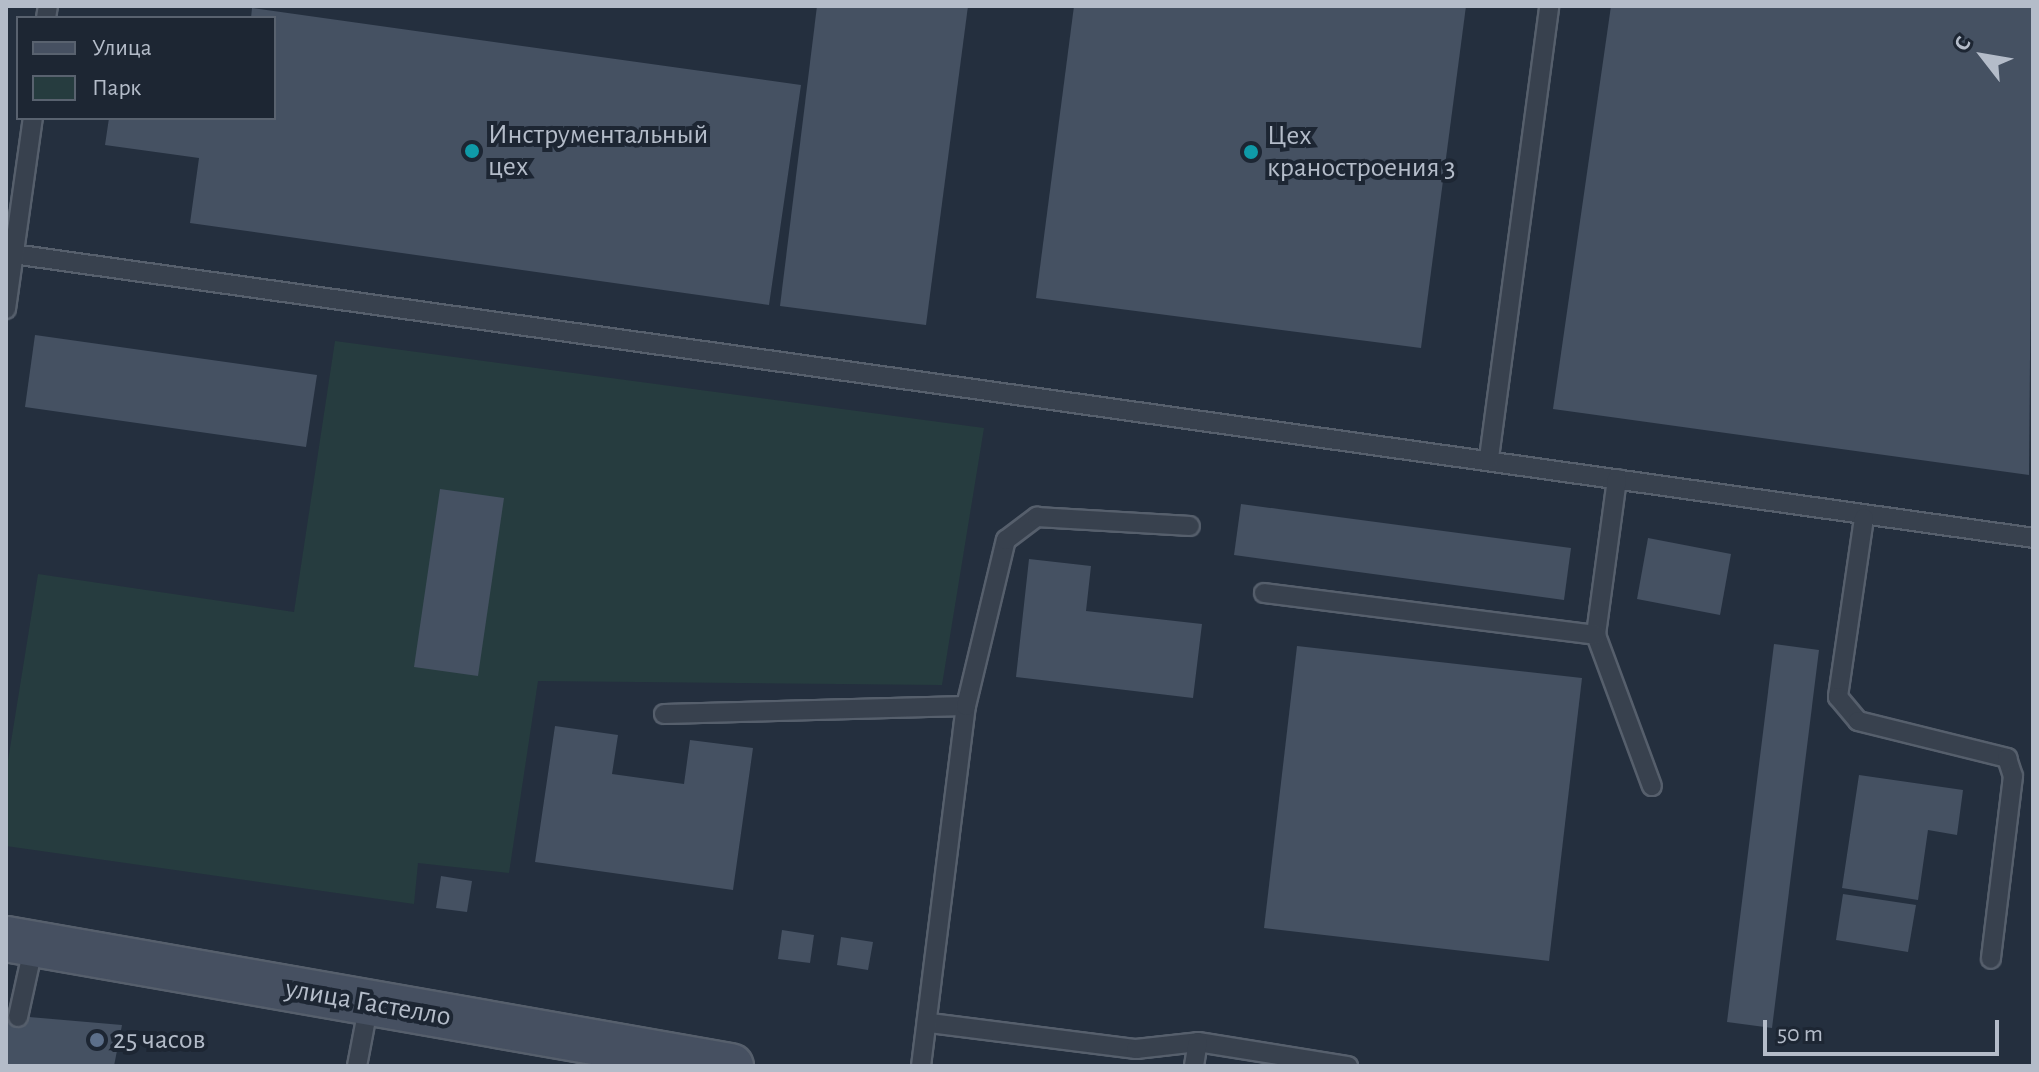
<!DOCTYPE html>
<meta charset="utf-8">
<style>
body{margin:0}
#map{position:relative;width:2039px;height:1072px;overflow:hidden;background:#242f3e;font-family:"Alegreya Sans",sans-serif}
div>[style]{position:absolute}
.green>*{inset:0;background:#263c3f}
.building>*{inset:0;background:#455162}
.roads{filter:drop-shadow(2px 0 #565f6c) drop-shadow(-2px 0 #565f6c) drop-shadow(0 2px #565f6c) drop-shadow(0 -2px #565f6c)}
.service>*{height:18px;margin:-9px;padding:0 9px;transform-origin:9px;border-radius:9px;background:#38414e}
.secondary>*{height:44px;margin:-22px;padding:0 22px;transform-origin:22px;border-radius:22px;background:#465061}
.dots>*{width:22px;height:22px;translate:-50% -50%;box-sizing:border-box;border:4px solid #1d2633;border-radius:50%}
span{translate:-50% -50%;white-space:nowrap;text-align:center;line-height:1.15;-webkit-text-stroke:8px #1d2633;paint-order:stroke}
.poi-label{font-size:28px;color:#b4bcc9}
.left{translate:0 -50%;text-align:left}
.street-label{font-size:28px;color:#b4bcc9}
.frame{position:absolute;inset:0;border:8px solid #b4bcc9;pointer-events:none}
.legend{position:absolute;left:16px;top:16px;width:260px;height:104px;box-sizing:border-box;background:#1d2633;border:2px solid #59626f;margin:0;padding:10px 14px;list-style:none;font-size:24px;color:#b4bcc9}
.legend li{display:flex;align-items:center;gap:16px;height:40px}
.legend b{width:40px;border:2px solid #59626f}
.north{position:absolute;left:1943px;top:16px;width:80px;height:80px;-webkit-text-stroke:6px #1d2633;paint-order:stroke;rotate:301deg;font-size:22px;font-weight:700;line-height:32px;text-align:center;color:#b4bcc9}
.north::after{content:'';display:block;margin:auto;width:28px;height:36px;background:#b4bcc9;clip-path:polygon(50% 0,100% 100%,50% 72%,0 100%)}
.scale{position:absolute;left:1763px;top:1020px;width:236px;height:36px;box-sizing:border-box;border:4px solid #b4bcc9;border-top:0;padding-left:10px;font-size:24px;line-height:28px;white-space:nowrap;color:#b4bcc9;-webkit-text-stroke:6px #1d2633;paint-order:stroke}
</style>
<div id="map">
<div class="green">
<i style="clip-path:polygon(335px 341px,984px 428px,942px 685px,538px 681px,509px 873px,418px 863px,414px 904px,6px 846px,6px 773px,38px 574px,294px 612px)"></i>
</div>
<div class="building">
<i style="clip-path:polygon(817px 6px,968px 6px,926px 325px,780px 306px)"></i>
<i style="clip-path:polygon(1074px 6px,1466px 6px,1421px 348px,1036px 298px)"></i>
<i style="clip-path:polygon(1611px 6px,2033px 6px,2029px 475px,1553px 409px)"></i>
<i style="clip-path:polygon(252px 8px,801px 85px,769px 305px,190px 223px,199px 158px,105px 145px,109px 118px,274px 118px,274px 18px,251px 18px)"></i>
<i style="clip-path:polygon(35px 335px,317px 375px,306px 447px,25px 407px)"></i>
<i style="clip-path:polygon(440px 489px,504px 498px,478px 676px,414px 667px)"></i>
<i style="clip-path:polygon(1241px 504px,1571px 548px,1564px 600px,1234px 555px)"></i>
<i style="clip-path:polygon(1648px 538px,1731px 554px,1720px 615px,1637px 599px)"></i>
<i style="clip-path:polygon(1029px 559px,1091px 566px,1086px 611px,1202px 624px,1193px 698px,1016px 677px)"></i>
<i style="clip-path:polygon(1774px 644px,1819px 650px,1772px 1028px,1727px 1022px)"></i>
<i style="clip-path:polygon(1297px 646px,1582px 678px,1549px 961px,1264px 928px)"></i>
<i style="clip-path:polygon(555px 726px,618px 735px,612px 774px,684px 784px,690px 740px,753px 748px,733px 890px,535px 862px)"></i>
<i style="clip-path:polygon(1859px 775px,1963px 790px,1957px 835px,1928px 830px,1918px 900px,1842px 888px)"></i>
<i style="clip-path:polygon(441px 876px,472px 881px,467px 912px,436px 908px)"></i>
<i style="clip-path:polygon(1843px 894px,1916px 905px,1908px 952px,1836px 940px)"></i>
<i style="clip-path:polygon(782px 930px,814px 935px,810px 963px,778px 959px)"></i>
<i style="clip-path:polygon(841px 937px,873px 942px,868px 970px,837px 965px)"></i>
<i style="clip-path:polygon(6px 1015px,122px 1025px,114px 1066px,6px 1066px)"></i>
</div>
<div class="roads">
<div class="service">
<i style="left:46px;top:18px;width:12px;rotate:-81deg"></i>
<i style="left:6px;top:253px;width:2047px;rotate:8deg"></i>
<i style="left:6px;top:309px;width:193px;rotate:-82deg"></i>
<i style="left:1489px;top:458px;width:456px;rotate:-82.4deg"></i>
<i style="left:1617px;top:479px;width:157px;rotate:97.7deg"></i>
<i style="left:1596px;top:635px;width:161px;rotate:69.7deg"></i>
<i style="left:1864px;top:518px;width:181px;rotate:98.3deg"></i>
<i style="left:1838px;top:697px;width:31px;rotate:50deg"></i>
<i style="left:1858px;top:721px;width:154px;rotate:13.9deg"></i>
<i style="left:2007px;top:758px;width:19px;rotate:72deg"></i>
<i style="left:2013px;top:776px;width:184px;rotate:96.9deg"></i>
<i style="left:1264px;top:593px;width:335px;rotate:7.2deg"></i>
<i style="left:664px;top:714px;width:302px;rotate:-1.5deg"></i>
<i style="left:18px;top:1017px;width:75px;rotate:-77.6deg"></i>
<i style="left:930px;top:1023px;width:208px;rotate:7.2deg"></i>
<i style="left:1136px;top:1049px;width:62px;rotate:-6.4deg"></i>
<i style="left:1198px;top:1042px;width:152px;rotate:9.1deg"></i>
<i style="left:357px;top:1066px;width:64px;rotate:-79.2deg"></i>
<i style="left:921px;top:1066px;width:363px;rotate:-82.9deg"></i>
<i style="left:966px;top:706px;width:171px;rotate:-76.5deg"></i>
<i style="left:1006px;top:540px;width:39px;rotate:-37deg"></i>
<i style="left:1037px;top:517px;width:153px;rotate:3.4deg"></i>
<i style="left:1194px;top:1066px;width:24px;rotate:-81deg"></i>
</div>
<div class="secondary">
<i style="left:6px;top:939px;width:736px;rotate:9.94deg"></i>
</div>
</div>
<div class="dots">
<i style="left:472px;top:151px;background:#0f9aa8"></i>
<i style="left:1251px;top:152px;background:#0f9aa8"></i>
<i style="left:97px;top:1040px;background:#5c6f8a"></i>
</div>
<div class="poi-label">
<span class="left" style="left:488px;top:151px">Инструментальный<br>цех</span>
<span class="left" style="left:1267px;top:152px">Цех<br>краностроения 3</span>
<span class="left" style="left:113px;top:1040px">25 часов</span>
</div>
<div class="street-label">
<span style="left:368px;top:1003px;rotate:10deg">улица Гастелло</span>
</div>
<div class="frame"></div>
<ul class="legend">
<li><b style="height:10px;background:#465061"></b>Улица</li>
<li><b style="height:22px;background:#263c3f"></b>Парк</li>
</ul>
<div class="north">С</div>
<div class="scale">50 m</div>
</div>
